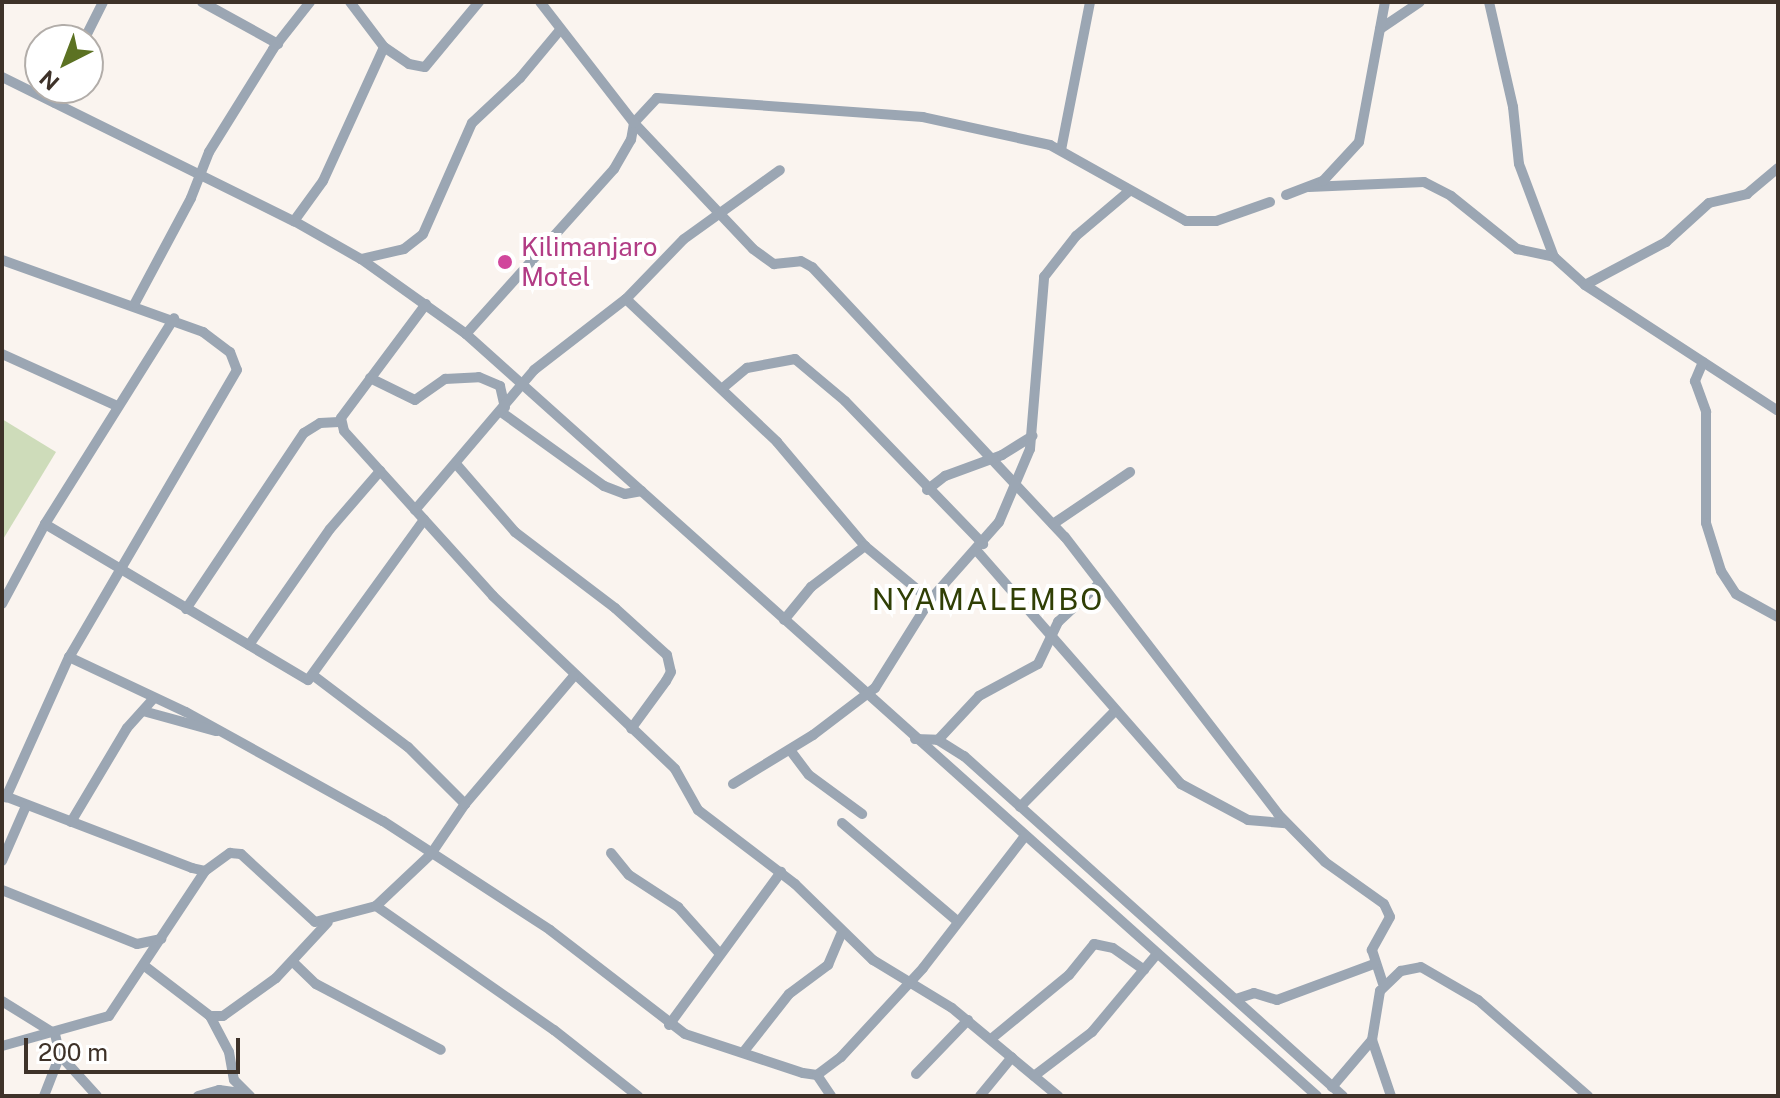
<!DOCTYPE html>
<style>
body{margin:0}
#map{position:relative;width:1780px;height:1098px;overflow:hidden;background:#faf4ef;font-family:"Public Sans",sans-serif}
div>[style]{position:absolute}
.green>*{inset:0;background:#cedcba}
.minor>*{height:10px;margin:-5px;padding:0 5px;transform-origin:5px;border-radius:5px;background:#9ba6b3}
.dots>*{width:22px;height:22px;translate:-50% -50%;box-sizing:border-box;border:4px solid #fff;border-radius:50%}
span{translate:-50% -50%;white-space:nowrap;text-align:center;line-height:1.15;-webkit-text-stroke:8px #fff;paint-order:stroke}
.hotel-label{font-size:26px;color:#b23c85}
.left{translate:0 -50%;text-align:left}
.quarter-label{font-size:30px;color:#303f05;letter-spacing:2px}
.frame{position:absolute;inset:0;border:4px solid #3e3229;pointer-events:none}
.north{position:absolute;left:24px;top:24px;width:80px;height:80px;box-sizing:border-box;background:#fff;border:2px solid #b2ada9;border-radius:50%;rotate:222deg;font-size:22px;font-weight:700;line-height:32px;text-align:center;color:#3e3229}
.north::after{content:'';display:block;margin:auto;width:28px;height:36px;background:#5c7223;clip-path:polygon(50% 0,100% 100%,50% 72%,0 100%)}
.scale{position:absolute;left:24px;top:1038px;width:216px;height:36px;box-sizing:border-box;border:4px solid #3e3229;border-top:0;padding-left:10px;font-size:24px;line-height:28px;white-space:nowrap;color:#3e3229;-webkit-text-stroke:6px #fff;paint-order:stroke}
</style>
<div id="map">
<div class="green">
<i style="clip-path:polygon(2px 419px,56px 452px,2px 541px)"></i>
</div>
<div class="minor">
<i style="left:202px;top:2px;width:87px;rotate:28.9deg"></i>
<i style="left:1489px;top:2px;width:108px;rotate:77.1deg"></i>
<i style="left:1513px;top:107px;width:57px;rotate:84deg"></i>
<i style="left:1519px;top:164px;width:99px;rotate:69.4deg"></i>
<i style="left:1554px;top:257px;width:42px;rotate:42.1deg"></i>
<i style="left:1585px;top:285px;width:230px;rotate:33.1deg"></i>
<i style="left:1380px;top:29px;width:48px;rotate:-34deg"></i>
<i style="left:84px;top:40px;width:42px;rotate:-63.4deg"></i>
<i style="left:384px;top:47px;width:30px;rotate:34deg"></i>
<i style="left:409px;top:64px;width:16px;rotate:11deg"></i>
<i style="left:425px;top:67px;width:85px;rotate:-50.3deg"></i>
<i style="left:2px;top:77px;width:326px;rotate:26.3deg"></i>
<i style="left:294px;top:221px;width:77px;rotate:29.6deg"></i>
<i style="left:361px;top:259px;width:129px;rotate:35.5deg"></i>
<i style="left:466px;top:334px;width:1142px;rotate:41.84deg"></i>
<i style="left:55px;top:103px;width:17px;rotate:-65deg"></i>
<i style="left:1061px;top:150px;width:151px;rotate:-78.9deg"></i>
<i style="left:1309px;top:187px;width:115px;rotate:-2.5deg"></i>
<i style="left:1424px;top:182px;width:30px;rotate:27deg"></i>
<i style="left:1451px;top:196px;width:85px;rotate:38.8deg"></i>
<i style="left:1517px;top:249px;width:38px;rotate:12deg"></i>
<i style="left:1286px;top:195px;width:40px;rotate:-21deg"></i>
<i style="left:1323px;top:181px;width:53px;rotate:-47.3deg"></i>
<i style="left:1359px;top:142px;width:142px;rotate:-79.5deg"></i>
<i style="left:1270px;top:202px;width:57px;rotate:160.6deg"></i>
<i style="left:1216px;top:221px;width:30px;rotate:180deg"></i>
<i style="left:1186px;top:221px;width:156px;rotate:-150.8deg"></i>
<i style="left:1050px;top:145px;width:130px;rotate:-167.6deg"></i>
<i style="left:923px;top:117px;width:267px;rotate:-175.9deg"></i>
<i style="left:657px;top:98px;width:34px;rotate:133deg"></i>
<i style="left:634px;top:123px;width:173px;rotate:46.6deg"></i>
<i style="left:753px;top:249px;width:26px;rotate:36deg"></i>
<i style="left:774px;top:264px;width:27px;rotate:-6deg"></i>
<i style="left:801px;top:261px;width:13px;rotate:29deg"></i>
<i style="left:812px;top:267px;width:370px;rotate:46.9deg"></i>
<i style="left:1065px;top:537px;width:349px;rotate:52.4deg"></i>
<i style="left:1278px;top:814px;width:67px;rotate:45.6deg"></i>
<i style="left:1325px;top:862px;width:72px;rotate:35.4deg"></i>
<i style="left:1384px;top:904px;width:14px;rotate:65deg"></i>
<i style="left:1390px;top:917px;width:38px;rotate:119deg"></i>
<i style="left:1372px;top:950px;width:35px;rotate:72deg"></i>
<i style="left:294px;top:221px;width:49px;rotate:-54.1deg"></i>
<i style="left:323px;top:181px;width:147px;rotate:-65.5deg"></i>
<i style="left:384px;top:47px;width:56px;rotate:-127.1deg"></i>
<i style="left:361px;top:259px;width:44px;rotate:-13.1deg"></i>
<i style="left:404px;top:249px;width:24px;rotate:-38deg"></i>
<i style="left:423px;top:234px;width:121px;rotate:-66.2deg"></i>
<i style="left:472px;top:123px;width:66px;rotate:-43.2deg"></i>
<i style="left:520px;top:78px;width:62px;rotate:-50.2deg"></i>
<i style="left:2px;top:260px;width:214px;rotate:19.7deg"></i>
<i style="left:203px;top:332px;width:34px;rotate:37deg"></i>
<i style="left:230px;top:352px;width:19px;rotate:69deg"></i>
<i style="left:237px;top:370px;width:333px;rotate:120.3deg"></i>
<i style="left:69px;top:657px;width:154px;rotate:114.2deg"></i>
<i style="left:1585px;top:285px;width:92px;rotate:-28deg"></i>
<i style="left:1666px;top:242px;width:58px;rotate:-42.2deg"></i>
<i style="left:1709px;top:203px;width:39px;rotate:-13deg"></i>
<i style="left:1747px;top:194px;width:40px;rotate:-40deg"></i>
<i style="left:626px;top:299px;width:208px;rotate:43.4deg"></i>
<i style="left:777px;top:442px;width:136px;rotate:49.8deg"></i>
<i style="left:865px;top:546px;width:85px;rotate:39.7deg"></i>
<i style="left:135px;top:303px;width:119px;rotate:-61.9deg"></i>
<i style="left:191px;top:198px;width:49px;rotate:-68.6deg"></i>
<i style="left:209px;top:152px;width:121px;rotate:-58.1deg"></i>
<i style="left:273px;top:49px;width:60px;rotate:-51.8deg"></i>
<i style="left:426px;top:304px;width:142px;rotate:126.7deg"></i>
<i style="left:341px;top:418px;width:13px;rotate:77deg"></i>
<i style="left:344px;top:431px;width:222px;rotate:47.9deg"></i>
<i style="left:493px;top:596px;width:251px;rotate:43.5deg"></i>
<i style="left:675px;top:769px;width:47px;rotate:60.7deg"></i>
<i style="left:698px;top:810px;width:122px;rotate:37.3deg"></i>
<i style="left:795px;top:884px;width:109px;rotate:44.3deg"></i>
<i style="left:873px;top:960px;width:92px;rotate:31.3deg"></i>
<i style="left:952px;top:1008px;width:138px;rotate:39.7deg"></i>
<i style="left:466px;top:334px;width:222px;rotate:-48.1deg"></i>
<i style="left:614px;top:169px;width:34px;rotate:-60deg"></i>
<i style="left:631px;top:140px;width:17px;rotate:-80deg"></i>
<i style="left:634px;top:123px;width:153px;rotate:-127.8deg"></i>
<i style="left:2px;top:354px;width:126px;rotate:24.3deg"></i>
<i style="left:1703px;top:362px;width:21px;rotate:113deg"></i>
<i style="left:1695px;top:381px;width:33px;rotate:70deg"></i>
<i style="left:1706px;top:412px;width:111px;rotate:90deg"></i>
<i style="left:1706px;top:523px;width:50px;rotate:72.6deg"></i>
<i style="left:1721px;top:571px;width:27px;rotate:57deg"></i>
<i style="left:1736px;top:594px;width:48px;rotate:28.7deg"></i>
<i style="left:370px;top:378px;width:50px;rotate:26.1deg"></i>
<i style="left:415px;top:400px;width:37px;rotate:-35deg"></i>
<i style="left:445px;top:379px;width:34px;rotate:-3deg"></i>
<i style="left:479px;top:377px;width:23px;rotate:23deg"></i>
<i style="left:500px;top:386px;width:22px;rotate:77deg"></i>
<i style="left:724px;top:387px;width:30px;rotate:-40deg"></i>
<i style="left:747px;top:368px;width:49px;rotate:-10.6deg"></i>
<i style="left:795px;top:359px;width:65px;rotate:40deg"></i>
<i style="left:845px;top:401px;width:199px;rotate:46deg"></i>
<i style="left:501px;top:412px;width:127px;rotate:35.7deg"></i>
<i style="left:604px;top:486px;width:22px;rotate:21deg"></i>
<i style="left:625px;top:494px;width:17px;rotate:-10deg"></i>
<i style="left:457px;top:465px;width:89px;rotate:49.1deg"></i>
<i style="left:515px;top:532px;width:126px;rotate:37.2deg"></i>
<i style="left:615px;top:608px;width:70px;rotate:42.1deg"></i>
<i style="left:667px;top:655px;width:17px;rotate:77deg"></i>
<i style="left:671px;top:672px;width:10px;rotate:119deg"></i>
<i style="left:666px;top:681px;width:59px;rotate:126.1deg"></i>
<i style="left:927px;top:490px;width:23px;rotate:-38deg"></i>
<i style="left:945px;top:476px;width:61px;rotate:-20.2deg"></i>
<i style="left:1002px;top:455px;width:36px;rotate:-32deg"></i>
<i style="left:415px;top:510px;width:184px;rotate:-49.6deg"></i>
<i style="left:534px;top:370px;width:116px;rotate:-37.7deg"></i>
<i style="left:626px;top:299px;width:83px;rotate:-46deg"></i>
<i style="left:684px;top:239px;width:118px;rotate:-35.7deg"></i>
<i style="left:45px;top:524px;width:306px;rotate:30.7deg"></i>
<i style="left:308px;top:680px;width:198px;rotate:-54.1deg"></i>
<i style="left:1053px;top:524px;width:93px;rotate:-34deg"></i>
<i style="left:977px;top:551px;width:310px;rotate:48.8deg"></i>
<i style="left:1181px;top:784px;width:76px;rotate:28.2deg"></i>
<i style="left:1248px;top:820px;width:38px;rotate:5deg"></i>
<i style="left:2px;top:604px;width:91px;rotate:-61.7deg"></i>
<i style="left:45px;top:524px;width:243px;rotate:-57.9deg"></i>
<i style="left:186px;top:609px;width:212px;rotate:-56.2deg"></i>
<i style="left:304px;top:433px;width:19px;rotate:-32deg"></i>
<i style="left:320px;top:423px;width:19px;rotate:-3deg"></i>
<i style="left:784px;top:620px;width:43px;rotate:-50.7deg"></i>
<i style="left:811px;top:587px;width:68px;rotate:-37.2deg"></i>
<i style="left:249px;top:645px;width:141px;rotate:-55.1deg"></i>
<i style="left:330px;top:529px;width:77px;rotate:-49.2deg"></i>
<i style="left:69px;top:657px;width:129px;rotate:25.2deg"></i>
<i style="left:186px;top:712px;width:225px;rotate:29deg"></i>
<i style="left:383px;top:821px;width:199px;rotate:33.1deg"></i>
<i style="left:550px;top:930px;width:170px;rotate:37.6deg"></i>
<i style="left:685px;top:1034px;width:124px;rotate:18.3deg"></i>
<i style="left:803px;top:1073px;width:14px;rotate:8deg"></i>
<i style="left:817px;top:1075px;width:30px;rotate:-37deg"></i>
<i style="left:841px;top:1057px;width:121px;rotate:-47.3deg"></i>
<i style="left:923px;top:968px;width:167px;rotate:-52.3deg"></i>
<i style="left:314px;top:676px;width:118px;rotate:37.1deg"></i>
<i style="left:408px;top:747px;width:81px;rotate:45deg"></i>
<i style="left:143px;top:711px;width:76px;rotate:15.3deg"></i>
<i style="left:915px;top:739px;width:23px;rotate:2deg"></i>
<i style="left:938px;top:740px;width:31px;rotate:32deg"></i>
<i style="left:964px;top:756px;width:509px;rotate:41.9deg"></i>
<i style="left:938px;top:740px;width:60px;rotate:-47deg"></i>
<i style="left:979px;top:696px;width:67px;rotate:-28.5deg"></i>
<i style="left:1038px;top:664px;width:47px;rotate:-64.5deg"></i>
<i style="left:1058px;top:622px;width:57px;rotate:-42.9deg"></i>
<i style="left:790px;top:750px;width:31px;rotate:53deg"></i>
<i style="left:809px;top:775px;width:66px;rotate:36.3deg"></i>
<i style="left:733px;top:784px;width:94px;rotate:-31.5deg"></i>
<i style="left:813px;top:735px;width:78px;rotate:-37.2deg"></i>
<i style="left:875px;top:688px;width:104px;rotate:-58deg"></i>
<i style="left:930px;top:600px;width:104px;rotate:-48.5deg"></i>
<i style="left:999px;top:522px;width:79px;rotate:-67deg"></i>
<i style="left:1030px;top:449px;width:173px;rotate:-85.3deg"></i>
<i style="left:1044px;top:277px;width:52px;rotate:-52deg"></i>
<i style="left:1076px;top:236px;width:68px;rotate:-40.2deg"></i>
<i style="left:2px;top:795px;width:204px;rotate:21deg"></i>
<i style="left:192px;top:868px;width:13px;rotate:13deg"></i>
<i style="left:205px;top:871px;width:31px;rotate:-36deg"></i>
<i style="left:230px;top:853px;width:11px;rotate:5deg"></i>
<i style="left:241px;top:854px;width:100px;rotate:42.6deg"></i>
<i style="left:315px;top:922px;width:63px;rotate:-14.7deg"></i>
<i style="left:376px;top:906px;width:217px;rotate:34.9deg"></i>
<i style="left:554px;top:1030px;width:107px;rotate:38.2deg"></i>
<i style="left:1020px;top:807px;width:135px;rotate:-45.3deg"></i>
<i style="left:71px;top:822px;width:109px;rotate:-59.2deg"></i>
<i style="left:127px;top:728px;width:39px;rotate:-48deg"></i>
<i style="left:842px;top:823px;width:151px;rotate:40.4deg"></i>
<i style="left:611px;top:853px;width:28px;rotate:51deg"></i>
<i style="left:629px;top:875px;width:59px;rotate:33.1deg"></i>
<i style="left:678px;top:907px;width:63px;rotate:48.2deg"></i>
<i style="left:2px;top:861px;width:60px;rotate:-66.4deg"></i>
<i style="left:2px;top:890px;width:145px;rotate:21.8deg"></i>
<i style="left:137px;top:944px;width:25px;rotate:-12deg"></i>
<i style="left:376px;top:906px;width:76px;rotate:-43.4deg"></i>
<i style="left:431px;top:854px;width:60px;rotate:-55.8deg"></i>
<i style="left:465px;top:804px;width:168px;rotate:-49.6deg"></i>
<i style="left:293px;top:962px;width:32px;rotate:44deg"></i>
<i style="left:316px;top:984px;width:141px;rotate:27.8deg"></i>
<i style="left:146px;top:967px;width:81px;rotate:37.4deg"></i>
<i style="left:210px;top:1016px;width:13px"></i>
<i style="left:223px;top:1016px;width:65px;rotate:-35.6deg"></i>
<i style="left:276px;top:978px;width:76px;rotate:-47.1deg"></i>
<i style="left:1236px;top:999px;width:19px;rotate:-18deg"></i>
<i style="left:1254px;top:993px;width:24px;rotate:17deg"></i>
<i style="left:1277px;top:1000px;width:103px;rotate:-20.4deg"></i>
<i style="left:2px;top:1001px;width:62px;rotate:31.9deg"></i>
<i style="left:55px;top:1034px;width:22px;rotate:77deg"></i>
<i style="left:60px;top:1055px;width:55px;rotate:47.9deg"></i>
<i style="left:210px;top:1016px;width:41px;rotate:62.2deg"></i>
<i style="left:229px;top:1052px;width:28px;rotate:80deg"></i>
<i style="left:234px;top:1080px;width:23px;rotate:45deg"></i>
<i style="left:669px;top:1025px;width:190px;rotate:-53.8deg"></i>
<i style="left:991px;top:1039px;width:101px;rotate:-39.4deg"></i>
<i style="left:1069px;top:975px;width:40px;rotate:-51deg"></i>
<i style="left:1094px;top:944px;width:19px;rotate:12deg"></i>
<i style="left:1113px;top:948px;width:38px;rotate:35deg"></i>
<i style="left:2px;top:1046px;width:111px;rotate:-15.7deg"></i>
<i style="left:109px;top:1016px;width:174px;rotate:-56.5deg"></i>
<i style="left:745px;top:1050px;width:71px;rotate:-51.8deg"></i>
<i style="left:789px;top:994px;width:49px;rotate:-36.6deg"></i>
<i style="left:828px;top:965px;width:36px;rotate:-67deg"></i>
<i style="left:916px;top:1074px;width:75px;rotate:-46.1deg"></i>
<i style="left:817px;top:1075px;width:25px;rotate:56deg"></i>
<i style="left:1034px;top:1076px;width:73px;rotate:-37.2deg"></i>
<i style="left:1092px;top:1032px;width:102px;rotate:-50.2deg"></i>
<i style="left:1332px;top:1087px;width:62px;rotate:-49.6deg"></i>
<i style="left:44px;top:1096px;width:44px;rotate:-68.7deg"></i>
<i style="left:198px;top:1096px;width:22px;rotate:-16deg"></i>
<i style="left:219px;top:1090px;width:27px;rotate:8deg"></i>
<i style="left:980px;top:1096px;width:50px;rotate:-50.6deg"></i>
<i style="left:1391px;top:1096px;width:59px;rotate:-108.7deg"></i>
<i style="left:1372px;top:1040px;width:50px;rotate:-80.7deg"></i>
<i style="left:1380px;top:991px;width:29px;rotate:-44deg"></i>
<i style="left:1401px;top:971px;width:20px;rotate:-11deg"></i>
<i style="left:1421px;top:967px;width:66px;rotate:30.1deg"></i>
<i style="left:1478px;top:1000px;width:146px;rotate:41.1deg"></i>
</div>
<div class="dots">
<i style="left:505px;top:262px;background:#d1479c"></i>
</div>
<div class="hotel-label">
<span class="left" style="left:521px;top:262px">Kilimanjaro<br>Motel</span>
</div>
<div class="quarter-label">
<span style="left:988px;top:599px">NYAMALEMBO</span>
</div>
<div class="frame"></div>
<div class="north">N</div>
<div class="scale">200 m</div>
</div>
